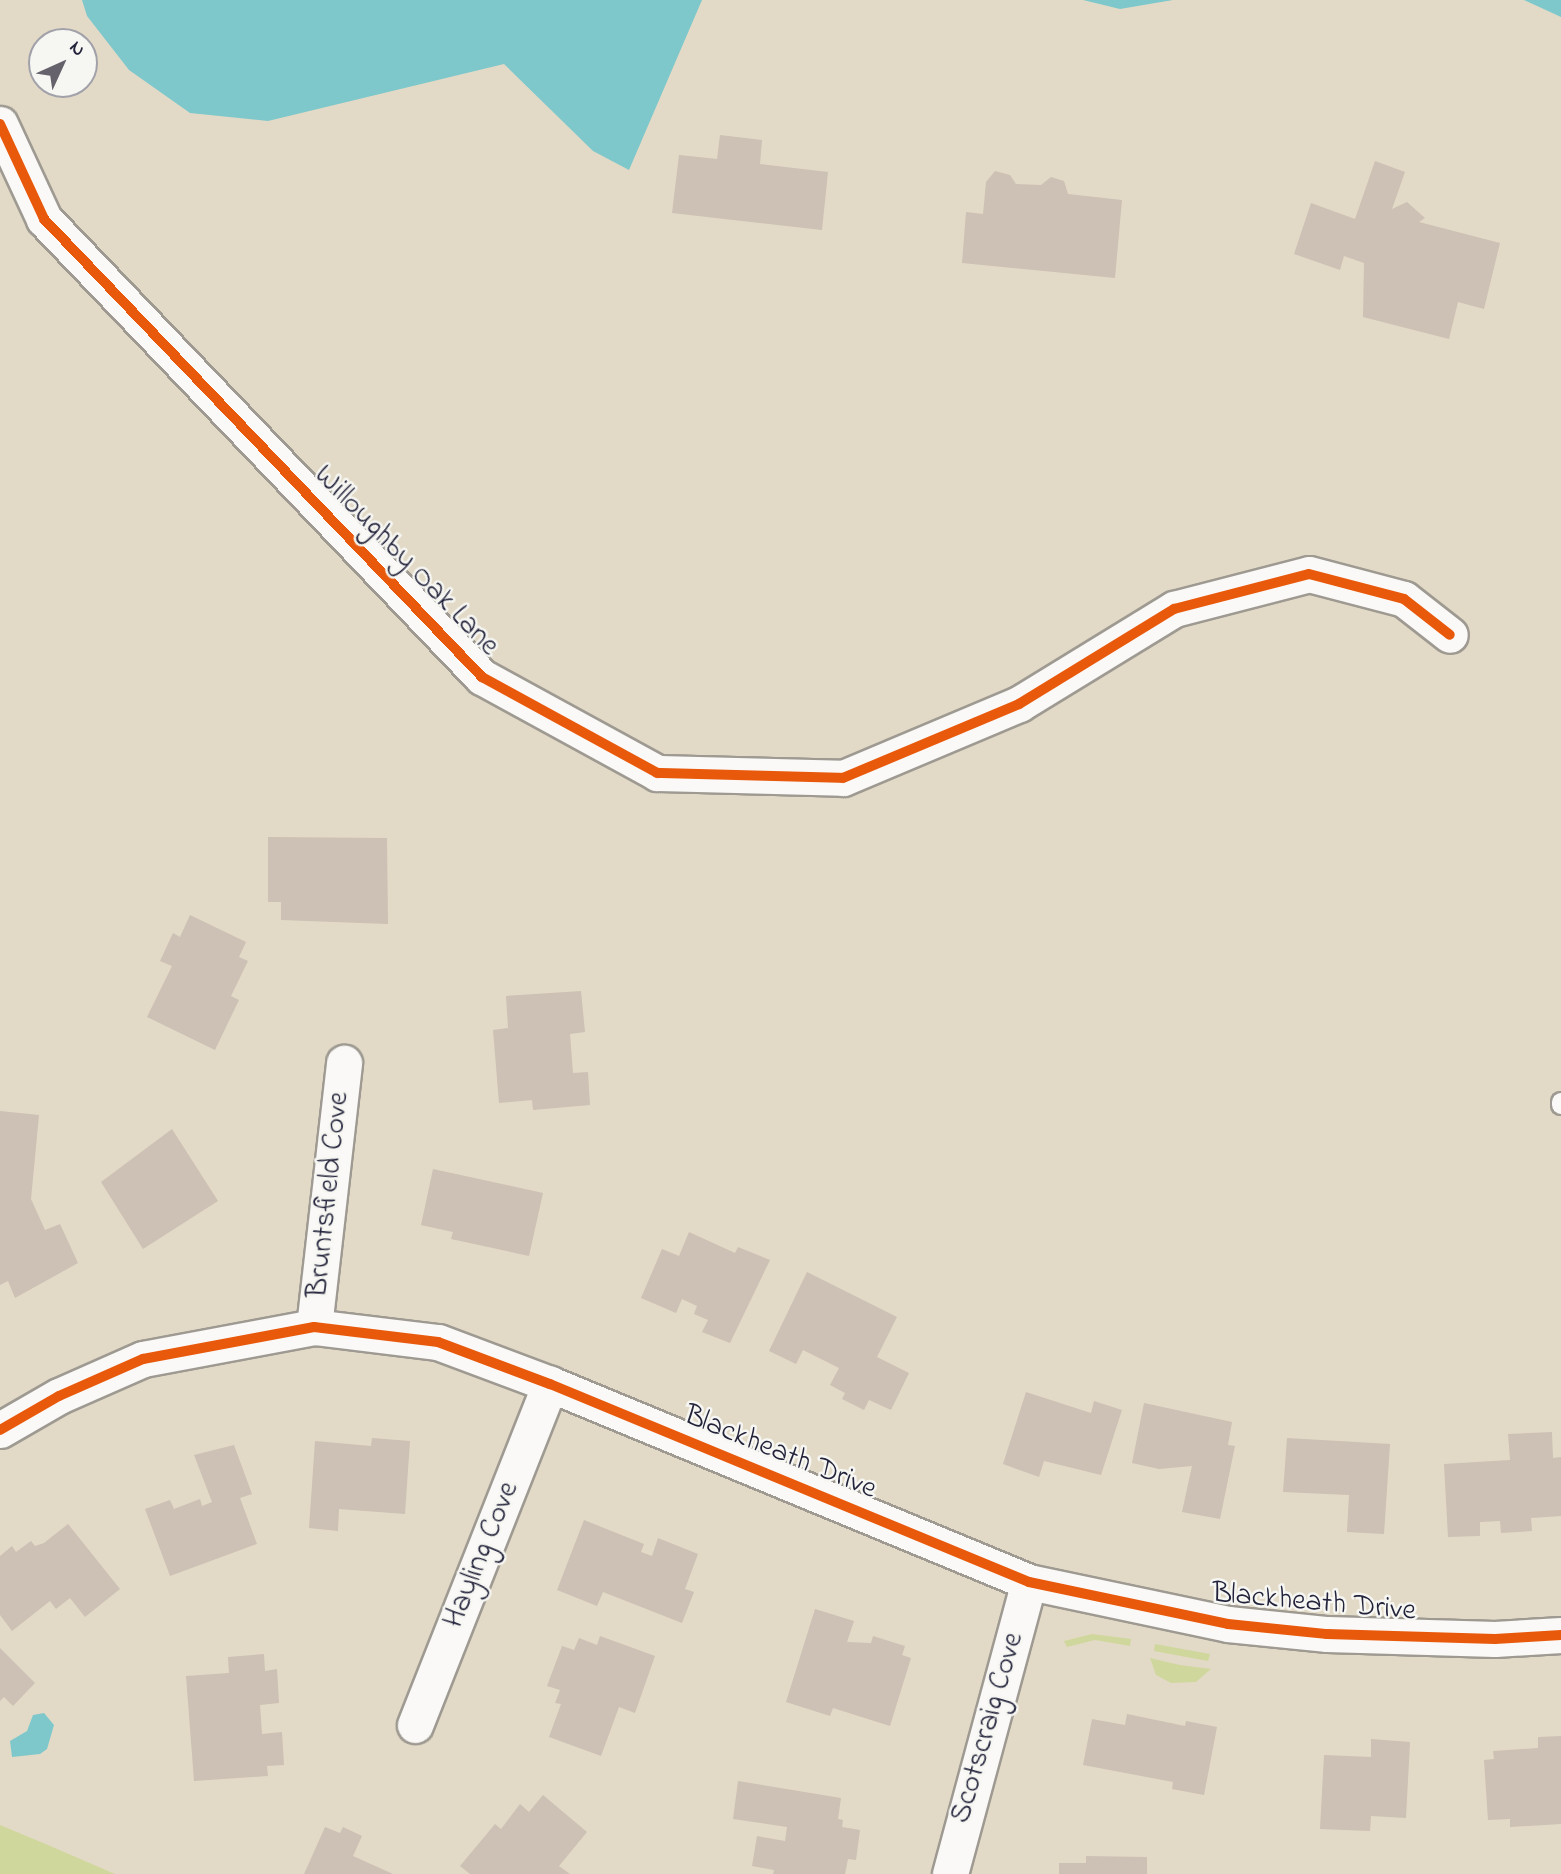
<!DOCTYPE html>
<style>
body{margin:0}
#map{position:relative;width:1561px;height:1874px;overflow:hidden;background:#e2dac7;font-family:"Indie Flower",sans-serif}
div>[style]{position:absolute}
.green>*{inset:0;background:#d0d79c}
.water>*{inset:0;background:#7ec8cb}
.building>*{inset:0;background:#cdc0b4}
.roads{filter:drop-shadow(2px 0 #9e9a92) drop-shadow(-2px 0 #9e9a92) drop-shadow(0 2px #9e9a92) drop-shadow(0 -2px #9e9a92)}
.lane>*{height:18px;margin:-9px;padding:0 9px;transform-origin:9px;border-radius:9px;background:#fbf9f7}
.street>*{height:35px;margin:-17.5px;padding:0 17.5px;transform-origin:17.5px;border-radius:17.5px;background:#fbf9f7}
.cycleway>*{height:10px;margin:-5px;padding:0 5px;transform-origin:5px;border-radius:5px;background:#e8590c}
span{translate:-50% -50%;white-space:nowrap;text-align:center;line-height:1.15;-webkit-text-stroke:5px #f6f6f2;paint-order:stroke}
.street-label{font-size:30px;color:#22223b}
.north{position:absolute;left:28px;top:28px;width:70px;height:70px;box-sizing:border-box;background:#f6f6f2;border:2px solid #a1a1a9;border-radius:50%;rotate:45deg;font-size:19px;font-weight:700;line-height:28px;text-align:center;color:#22223b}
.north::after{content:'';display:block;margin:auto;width:24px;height:32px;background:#65626c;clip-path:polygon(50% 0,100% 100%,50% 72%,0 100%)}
</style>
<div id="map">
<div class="green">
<i style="clip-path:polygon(1092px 1634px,1131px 1639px,1130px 1646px,1095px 1640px,1067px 1647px,1064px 1641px)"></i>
<i style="clip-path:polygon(1155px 1644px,1210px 1654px,1208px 1661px,1154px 1651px)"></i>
<i style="clip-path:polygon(1150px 1658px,1180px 1665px,1211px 1669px,1196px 1682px,1171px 1683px,1156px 1675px)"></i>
<i style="clip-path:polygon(0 1825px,48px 1845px,115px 1874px,0 1874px)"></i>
</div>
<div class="water">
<i style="clip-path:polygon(82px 0,702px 0,629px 170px,593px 151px,504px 64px,268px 121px,190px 113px,129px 70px,87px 16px)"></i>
<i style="clip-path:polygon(1083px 0,1173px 0,1120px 9px)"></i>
<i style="clip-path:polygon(1524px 0,1561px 0,1561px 17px)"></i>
<i style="clip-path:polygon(44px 1713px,54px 1725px,47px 1749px,40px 1754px,12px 1757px,10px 1741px,27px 1731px,33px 1715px)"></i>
</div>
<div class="building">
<i style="clip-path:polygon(720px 135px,762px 140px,760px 164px,828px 172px,822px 230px,672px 213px,679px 155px,717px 159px)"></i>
<i style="clip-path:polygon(1375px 161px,1405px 172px,1392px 209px,1407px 202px,1425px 218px,1419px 222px,1500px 243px,1484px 309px,1458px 302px,1449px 339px,1363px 317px,1364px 263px,1344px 256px,1340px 270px,1294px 254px,1311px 203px,1355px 219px)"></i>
<i style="clip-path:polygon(995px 171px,1010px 175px,1016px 184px,1041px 185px,1051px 177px,1064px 181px,1068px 194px,1122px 200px,1115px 278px,962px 263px,966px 212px,983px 214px,986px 182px)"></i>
<i style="clip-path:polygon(268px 837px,387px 838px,388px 924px,281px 920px,281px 902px,268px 902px)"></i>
<i style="clip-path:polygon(190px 915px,246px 942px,239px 957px,248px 961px,231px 996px,239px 1000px,215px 1050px,147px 1017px,172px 966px,160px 961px,173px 933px,180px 937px)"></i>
<i style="clip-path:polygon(581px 991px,585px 1032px,570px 1034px,573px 1073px,588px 1072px,590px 1105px,533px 1110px,532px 1100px,499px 1103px,493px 1030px,508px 1028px,506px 996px)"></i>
<i style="clip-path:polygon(0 1111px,39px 1115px,31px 1199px,45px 1230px,60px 1224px,78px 1263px,15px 1298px,8px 1281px,0 1285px)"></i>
<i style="clip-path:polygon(172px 1129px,218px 1201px,143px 1249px,101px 1182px)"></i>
<i style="clip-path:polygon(433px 1169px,543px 1193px,529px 1256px,451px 1239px,453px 1232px,421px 1225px)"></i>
<i style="clip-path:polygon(689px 1232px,735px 1253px,738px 1247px,770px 1260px,730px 1343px,702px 1332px,708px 1320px,694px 1314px,697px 1306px,682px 1299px,676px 1313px,641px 1298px,662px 1249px,679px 1256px)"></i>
<i style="clip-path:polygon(807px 1272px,897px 1317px,877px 1357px,909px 1373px,891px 1410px,869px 1400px,864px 1410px,842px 1399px,845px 1393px,830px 1385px,839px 1368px,803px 1350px,796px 1364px,769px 1351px)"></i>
<i style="clip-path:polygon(1026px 1392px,1091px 1413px,1094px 1401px,1122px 1410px,1101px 1475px,1044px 1461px,1039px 1477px,1003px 1464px)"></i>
<i style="clip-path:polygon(1144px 1403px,1232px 1422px,1228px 1445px,1235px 1446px,1220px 1519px,1182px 1512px,1192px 1466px,1159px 1469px,1132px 1463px)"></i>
<i style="clip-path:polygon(1552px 1432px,1553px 1458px,1561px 1457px,1561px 1516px,1531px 1518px,1532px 1531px,1501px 1533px,1500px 1521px,1480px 1522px,1480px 1536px,1448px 1537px,1444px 1464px,1510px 1460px,1508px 1434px)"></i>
<i style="clip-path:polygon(372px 1438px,410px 1441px,405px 1514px,339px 1509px,338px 1531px,309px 1528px,315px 1441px,371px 1446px)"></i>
<i style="clip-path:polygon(1287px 1438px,1390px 1444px,1384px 1534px,1347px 1532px,1349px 1495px,1283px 1492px)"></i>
<i style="clip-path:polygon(234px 1445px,252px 1494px,240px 1498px,257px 1544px,170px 1576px,145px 1509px,170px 1500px,174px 1509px,200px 1499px,202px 1506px,212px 1502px,194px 1455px)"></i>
<i style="clip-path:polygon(584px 1520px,644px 1544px,641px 1552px,652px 1556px,658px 1538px,698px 1554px,685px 1589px,694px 1592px,682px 1623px,603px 1592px,597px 1606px,557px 1590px)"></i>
<i style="clip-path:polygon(68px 1524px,120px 1589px,85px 1617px,70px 1598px,56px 1609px,50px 1601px,12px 1631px,0 1615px,0 1556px,12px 1546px,16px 1552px,31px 1541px,35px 1546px,44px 1543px)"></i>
<i style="clip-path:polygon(815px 1609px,854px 1621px,847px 1642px,871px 1643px,873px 1636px,905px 1646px,902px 1655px,911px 1658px,890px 1726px,833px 1708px,830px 1716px,786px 1702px)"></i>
<i style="clip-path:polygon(600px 1636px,655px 1656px,635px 1713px,619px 1707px,601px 1756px,549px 1737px,561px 1704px,555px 1703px,560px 1690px,547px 1686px,562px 1646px,574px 1650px,579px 1638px,597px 1645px)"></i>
<i style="clip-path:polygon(0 1648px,35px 1683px,13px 1706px,4px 1697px,0 1701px)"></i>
<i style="clip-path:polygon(264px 1654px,265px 1671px,277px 1669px,279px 1703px,260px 1705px,262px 1734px,282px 1732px,284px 1765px,267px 1766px,268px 1776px,194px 1781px,186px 1676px,229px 1673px,228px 1657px)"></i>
<i style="clip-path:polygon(1127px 1714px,1185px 1726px,1186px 1721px,1217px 1727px,1204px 1795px,1172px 1789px,1173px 1782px,1083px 1765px,1092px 1719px,1125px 1725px)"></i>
<i style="clip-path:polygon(1561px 1736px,1561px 1824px,1510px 1827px,1510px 1819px,1488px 1820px,1484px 1760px,1494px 1759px,1493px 1751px,1538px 1748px,1538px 1737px)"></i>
<i style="clip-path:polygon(1371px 1739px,1410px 1742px,1406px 1818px,1371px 1816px,1370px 1831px,1320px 1829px,1324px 1755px,1371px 1757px)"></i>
<i style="clip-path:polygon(738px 1781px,841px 1798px,838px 1819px,843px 1820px,842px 1827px,860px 1830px,856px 1860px,848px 1859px,845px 1874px,773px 1874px,774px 1870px,752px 1866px,757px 1836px,785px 1841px,787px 1827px,733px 1819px)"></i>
<i style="clip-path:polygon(543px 1795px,587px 1832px,559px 1866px,570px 1874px,470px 1874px,460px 1866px,495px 1824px,501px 1829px,520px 1804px,529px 1812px)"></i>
<i style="clip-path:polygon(325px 1827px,340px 1833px,343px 1827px,362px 1836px,353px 1856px,393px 1874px,304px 1874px)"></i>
<i style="clip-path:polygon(1086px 1856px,1147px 1857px,1147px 1874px,1059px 1874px,1059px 1863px,1086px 1863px)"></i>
</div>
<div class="roads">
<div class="lane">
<i style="left:1561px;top:1102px;width:3px;rotate:90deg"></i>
</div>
<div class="street">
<i style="left:0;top:124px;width:105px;rotate:65.1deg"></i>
<i style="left:44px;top:219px;width:634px;rotate:46.28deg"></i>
<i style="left:482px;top:677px;width:200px;rotate:28.7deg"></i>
<i style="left:657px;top:773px;width:186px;rotate:1.5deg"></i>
<i style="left:843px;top:778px;width:191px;rotate:-22.8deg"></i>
<i style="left:1019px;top:704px;width:182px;rotate:-31.5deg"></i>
<i style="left:1174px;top:609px;width:139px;rotate:-14.5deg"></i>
<i style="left:1309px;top:574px;width:98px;rotate:14.7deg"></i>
<i style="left:1404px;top:599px;width:58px;rotate:38deg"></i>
<i style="left:314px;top:1327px;width:266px;rotate:-83.5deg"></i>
<i style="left:0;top:1430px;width:68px;rotate:-30deg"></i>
<i style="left:59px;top:1396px;width:92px;rotate:-23.8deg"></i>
<i style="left:143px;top:1359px;width:174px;rotate:-10.6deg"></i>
<i style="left:314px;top:1327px;width:125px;rotate:6.9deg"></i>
<i style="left:438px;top:1342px;width:120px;rotate:20.6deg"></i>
<i style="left:550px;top:1384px;width:518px;rotate:22.46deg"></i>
<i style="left:1029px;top:1582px;width:203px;rotate:11.9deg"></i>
<i style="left:1228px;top:1624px;width:100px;rotate:5.8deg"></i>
<i style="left:1327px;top:1634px;width:168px;rotate:1.7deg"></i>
<i style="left:1495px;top:1639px;width:66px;rotate:-3.5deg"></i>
<i style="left:415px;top:1725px;width:367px;rotate:-68.4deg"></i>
<i style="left:950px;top:1874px;width:302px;rotate:-74.9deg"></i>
</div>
</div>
<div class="cycleway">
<i style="left:0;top:124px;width:105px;rotate:65.1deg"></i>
<i style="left:44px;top:219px;width:634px;rotate:46.28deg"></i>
<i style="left:482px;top:677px;width:200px;rotate:28.7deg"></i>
<i style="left:657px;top:773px;width:186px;rotate:1.5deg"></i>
<i style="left:843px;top:778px;width:191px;rotate:-22.8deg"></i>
<i style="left:1019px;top:704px;width:182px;rotate:-31.5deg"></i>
<i style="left:1174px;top:609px;width:139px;rotate:-14.5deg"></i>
<i style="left:1309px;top:574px;width:98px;rotate:14.7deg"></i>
<i style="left:1404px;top:599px;width:58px;rotate:38deg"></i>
<i style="left:0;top:1430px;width:68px;rotate:-30deg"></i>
<i style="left:59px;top:1396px;width:92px;rotate:-23.8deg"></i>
<i style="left:143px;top:1359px;width:174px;rotate:-10.6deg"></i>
<i style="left:314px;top:1327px;width:125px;rotate:6.9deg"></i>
<i style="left:438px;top:1342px;width:120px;rotate:20.6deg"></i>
<i style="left:550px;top:1384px;width:518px;rotate:22.46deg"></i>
<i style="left:1029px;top:1582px;width:203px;rotate:11.9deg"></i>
<i style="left:1228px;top:1624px;width:100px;rotate:5.8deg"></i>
<i style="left:1327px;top:1634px;width:168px;rotate:1.7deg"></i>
<i style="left:1495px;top:1639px;width:66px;rotate:-3.5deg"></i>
</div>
<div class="street-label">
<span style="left:406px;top:561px;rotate:46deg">Willoughby Oak Lane</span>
<span style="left:329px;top:1195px;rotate:-84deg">Bruntsfield Cove</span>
<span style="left:780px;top:1453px;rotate:22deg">Blackheath Drive</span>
<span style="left:482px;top:1555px;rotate:-68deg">Hayling Cove</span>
<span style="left:1314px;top:1603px;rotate:5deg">Blackheath Drive</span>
<span style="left:988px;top:1728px;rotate:-74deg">Scotscraig Cove</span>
</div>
<div class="north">N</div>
</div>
